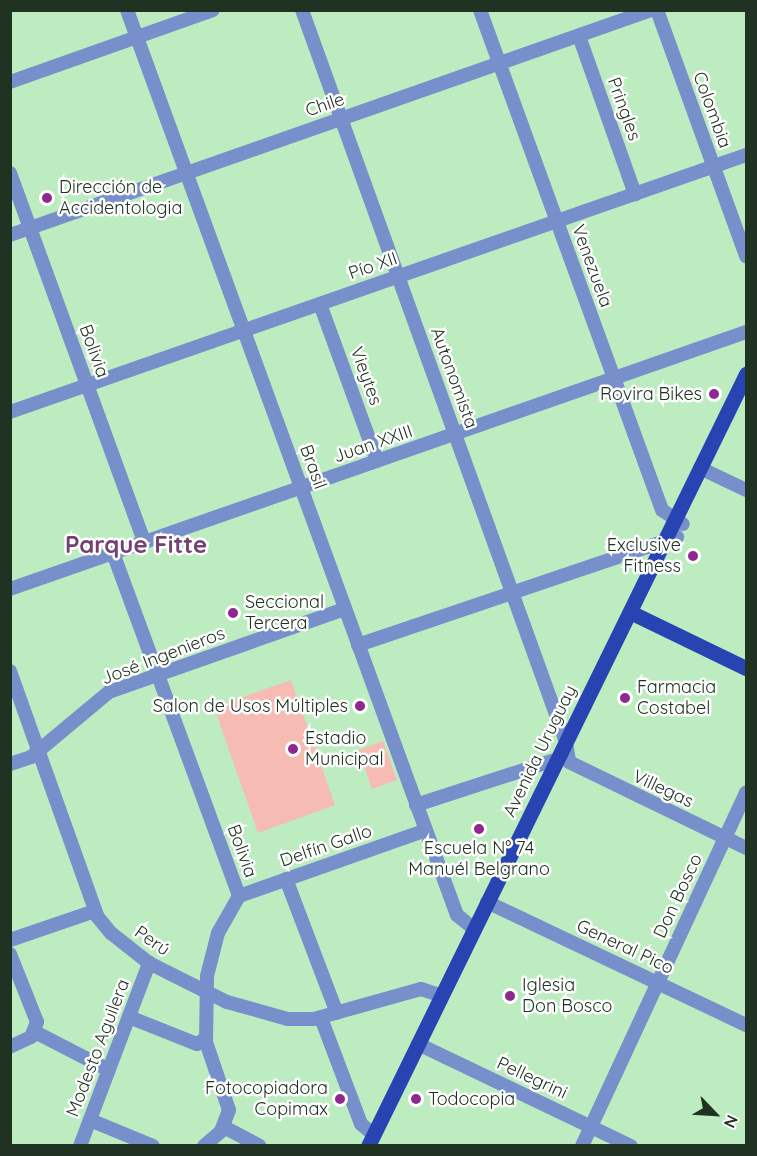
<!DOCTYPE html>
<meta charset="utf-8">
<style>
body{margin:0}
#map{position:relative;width:757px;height:1156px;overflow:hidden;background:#bdecc1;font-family:Quicksand,sans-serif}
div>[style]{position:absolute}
.green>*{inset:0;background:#f6bcb4}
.minor>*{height:14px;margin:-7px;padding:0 7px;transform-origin:7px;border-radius:7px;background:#778fcb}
.major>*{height:15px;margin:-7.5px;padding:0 7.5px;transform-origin:7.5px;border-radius:7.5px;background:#2844b3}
.dots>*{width:16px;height:16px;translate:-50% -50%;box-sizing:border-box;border:3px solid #fefefe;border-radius:50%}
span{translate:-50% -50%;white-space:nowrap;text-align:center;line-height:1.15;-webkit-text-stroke:5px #fefefe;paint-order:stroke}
.street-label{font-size:18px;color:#203222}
.poi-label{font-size:18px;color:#203222}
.left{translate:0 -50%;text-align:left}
.right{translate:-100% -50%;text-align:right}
.district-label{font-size:24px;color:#744174;font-weight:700}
.frame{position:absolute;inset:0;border:12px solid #203222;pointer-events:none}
.north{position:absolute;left:685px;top:1084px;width:60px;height:60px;-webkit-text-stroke:4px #fefefe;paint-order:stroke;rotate:115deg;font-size:16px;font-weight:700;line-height:24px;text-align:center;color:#203222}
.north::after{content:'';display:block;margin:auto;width:21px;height:27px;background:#203222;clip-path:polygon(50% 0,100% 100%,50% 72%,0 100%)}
</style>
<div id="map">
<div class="green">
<i style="clip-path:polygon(291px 680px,335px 805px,258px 833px,214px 707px)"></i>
<i style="clip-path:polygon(383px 741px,397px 780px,372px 789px,359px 750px)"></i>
</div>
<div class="minor">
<i style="left:127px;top:10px;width:963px;rotate:69.97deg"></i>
<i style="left:457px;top:915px;width:22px;rotate:39deg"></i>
<i style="left:302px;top:10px;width:778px;rotate:70.17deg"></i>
<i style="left:566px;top:742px;width:20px;rotate:81deg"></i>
<i style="left:569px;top:762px;width:197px;rotate:25.9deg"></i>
<i style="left:480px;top:10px;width:532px;rotate:70deg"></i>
<i style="left:662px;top:510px;width:25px;rotate:34deg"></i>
<i style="left:657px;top:10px;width:262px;rotate:70.1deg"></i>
<i style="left:579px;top:36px;width:168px;rotate:70.5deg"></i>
<i style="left:10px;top:82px;width:215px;rotate:-19.5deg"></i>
<i style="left:10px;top:173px;width:393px;rotate:70deg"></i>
<i style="left:10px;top:235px;width:679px;rotate:-19.34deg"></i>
<i style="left:320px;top:304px;width:167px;rotate:70deg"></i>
<i style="left:10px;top:412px;width:780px;rotate:-19.25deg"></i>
<i style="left:700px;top:468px;width:51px;rotate:25.6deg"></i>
<i style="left:113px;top:553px;width:365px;rotate:69.8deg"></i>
<i style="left:10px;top:589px;width:780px;rotate:-19.25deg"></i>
<i style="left:358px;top:645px;width:337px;rotate:-18.7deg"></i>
<i style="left:10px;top:671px;width:260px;rotate:70.4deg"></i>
<i style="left:97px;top:916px;width:22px;rotate:51deg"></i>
<i style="left:111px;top:933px;width:48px;rotate:38.3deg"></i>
<i style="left:149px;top:963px;width:87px;rotate:26.6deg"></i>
<i style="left:227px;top:1002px;width:63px;rotate:15.6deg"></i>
<i style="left:288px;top:1019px;width:26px"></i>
<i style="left:314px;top:1019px;width:111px;rotate:-15.7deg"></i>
<i style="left:421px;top:989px;width:22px;rotate:18deg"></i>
<i style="left:10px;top:764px;width:22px;rotate:-18deg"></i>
<i style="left:31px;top:757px;width:102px;rotate:-39.8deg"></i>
<i style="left:109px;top:692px;width:250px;rotate:-19.4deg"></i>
<i style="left:416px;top:805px;width:156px;rotate:-18deg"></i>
<i style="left:286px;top:879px;width:143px;rotate:69.2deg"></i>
<i style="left:239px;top:896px;width:198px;rotate:-19.4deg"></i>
<i style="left:487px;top:902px;width:287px;rotate:25.4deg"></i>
<i style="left:10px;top:940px;width:90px;rotate:-18.8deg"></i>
<i style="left:10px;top:954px;width:73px;rotate:68.3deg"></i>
<i style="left:37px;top:1022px;width:16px;rotate:112deg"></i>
<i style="left:31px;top:1037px;width:23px;rotate:155deg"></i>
<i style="left:129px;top:1017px;width:73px;rotate:21.7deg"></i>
<i style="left:197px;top:1044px;width:9px;rotate:-32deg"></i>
<i style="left:321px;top:1018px;width:113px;rotate:69.3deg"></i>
<i style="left:361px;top:1124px;width:16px;rotate:40deg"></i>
<i style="left:35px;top:1032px;width:83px;rotate:27.2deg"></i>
<i style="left:418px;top:1044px;width:236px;rotate:25.6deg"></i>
<i style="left:90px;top:1120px;width:68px;rotate:22.4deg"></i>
<i style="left:224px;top:1127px;width:40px;rotate:28deg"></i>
<i style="left:80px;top:1146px;width:196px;rotate:-69.3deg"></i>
<i style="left:204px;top:1146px;width:23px;rotate:-41deg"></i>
<i style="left:221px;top:1131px;width:22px;rotate:-69deg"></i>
<i style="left:229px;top:1110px;width:72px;rotate:-108.7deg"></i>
<i style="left:206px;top:1042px;width:66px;rotate:-89.1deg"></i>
<i style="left:207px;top:976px;width:44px;rotate:-75.7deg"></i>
<i style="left:218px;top:933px;width:43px;rotate:-60.4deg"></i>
<i style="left:582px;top:1146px;width:390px;rotate:-65.1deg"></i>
</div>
<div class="major">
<i style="left:630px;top:612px;width:129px;rotate:25.8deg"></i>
<i style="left:368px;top:1146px;width:860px;rotate:-63.91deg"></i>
</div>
<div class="dots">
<i style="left:47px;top:198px;background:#8e288f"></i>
<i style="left:714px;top:394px;background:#8e288f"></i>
<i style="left:693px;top:556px;background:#8e288f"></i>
<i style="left:233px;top:613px;background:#8e288f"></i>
<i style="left:625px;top:698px;background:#8e288f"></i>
<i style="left:360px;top:706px;background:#8e288f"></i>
<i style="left:293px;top:749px;background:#8e288f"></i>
<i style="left:479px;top:829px;background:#8e288f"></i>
<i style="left:510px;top:996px;background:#8e288f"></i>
<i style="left:340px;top:1099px;background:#8e288f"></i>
<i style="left:416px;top:1099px;background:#8e288f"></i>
</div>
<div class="street-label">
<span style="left:325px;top:105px;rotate:-19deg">Chile</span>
<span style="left:624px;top:109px;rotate:70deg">Pringles</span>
<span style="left:712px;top:110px;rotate:70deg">Colombia</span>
<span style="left:373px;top:266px;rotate:-19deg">Pío XII</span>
<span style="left:592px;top:266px;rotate:70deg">Venezuela</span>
<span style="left:94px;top:351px;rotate:70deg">Bolivia</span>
<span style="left:366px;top:376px;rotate:70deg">Vieytes</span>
<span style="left:454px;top:378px;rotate:70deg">Autonomista</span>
<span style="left:373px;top:444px;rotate:-19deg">Juan XXIII</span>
<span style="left:313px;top:467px;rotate:70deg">Brasil</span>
<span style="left:163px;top:656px;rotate:-21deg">José Ingenieros</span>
<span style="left:540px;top:751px;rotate:-64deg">Avenida Uruguay</span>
<span style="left:663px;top:789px;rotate:25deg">Villegas</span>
<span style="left:326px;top:846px;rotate:-19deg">Delfín Gallo</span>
<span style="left:242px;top:851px;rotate:70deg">Bolivia</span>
<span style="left:678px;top:896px;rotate:-65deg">Don Bosco</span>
<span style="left:152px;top:941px;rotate:35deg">Perú</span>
<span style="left:625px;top:947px;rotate:25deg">General Pico</span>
<span style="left:98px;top:1048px;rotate:-69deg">Modesto Aguilera</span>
<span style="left:532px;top:1078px;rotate:25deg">Pellegrini</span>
</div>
<div class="poi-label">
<span class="left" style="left:59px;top:198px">Dirección de<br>Accidentologia</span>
<span class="right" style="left:702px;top:394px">Rovira Bikes</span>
<span class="right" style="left:681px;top:556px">Exclusive<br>Fitness</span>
<span class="left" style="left:245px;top:613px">Seccional<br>Tercera</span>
<span class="left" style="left:637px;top:698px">Farmacia<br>Costabel</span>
<span class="right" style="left:348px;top:706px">Salon de Usos Múltiples</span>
<span class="left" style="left:305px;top:749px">Estadio<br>Municipal</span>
<span style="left:479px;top:859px">Escuela N° 74<br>Manuél Belgrano</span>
<span class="left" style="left:522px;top:996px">Iglesia<br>Don Bosco</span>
<span class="right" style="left:328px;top:1099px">Fotocopiadora<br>Copimax</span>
<span class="left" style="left:428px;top:1099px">Todocopia</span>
</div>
<div class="district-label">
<span style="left:136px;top:545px">Parque Fitte</span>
</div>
<div class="frame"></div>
<div class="north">N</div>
</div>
